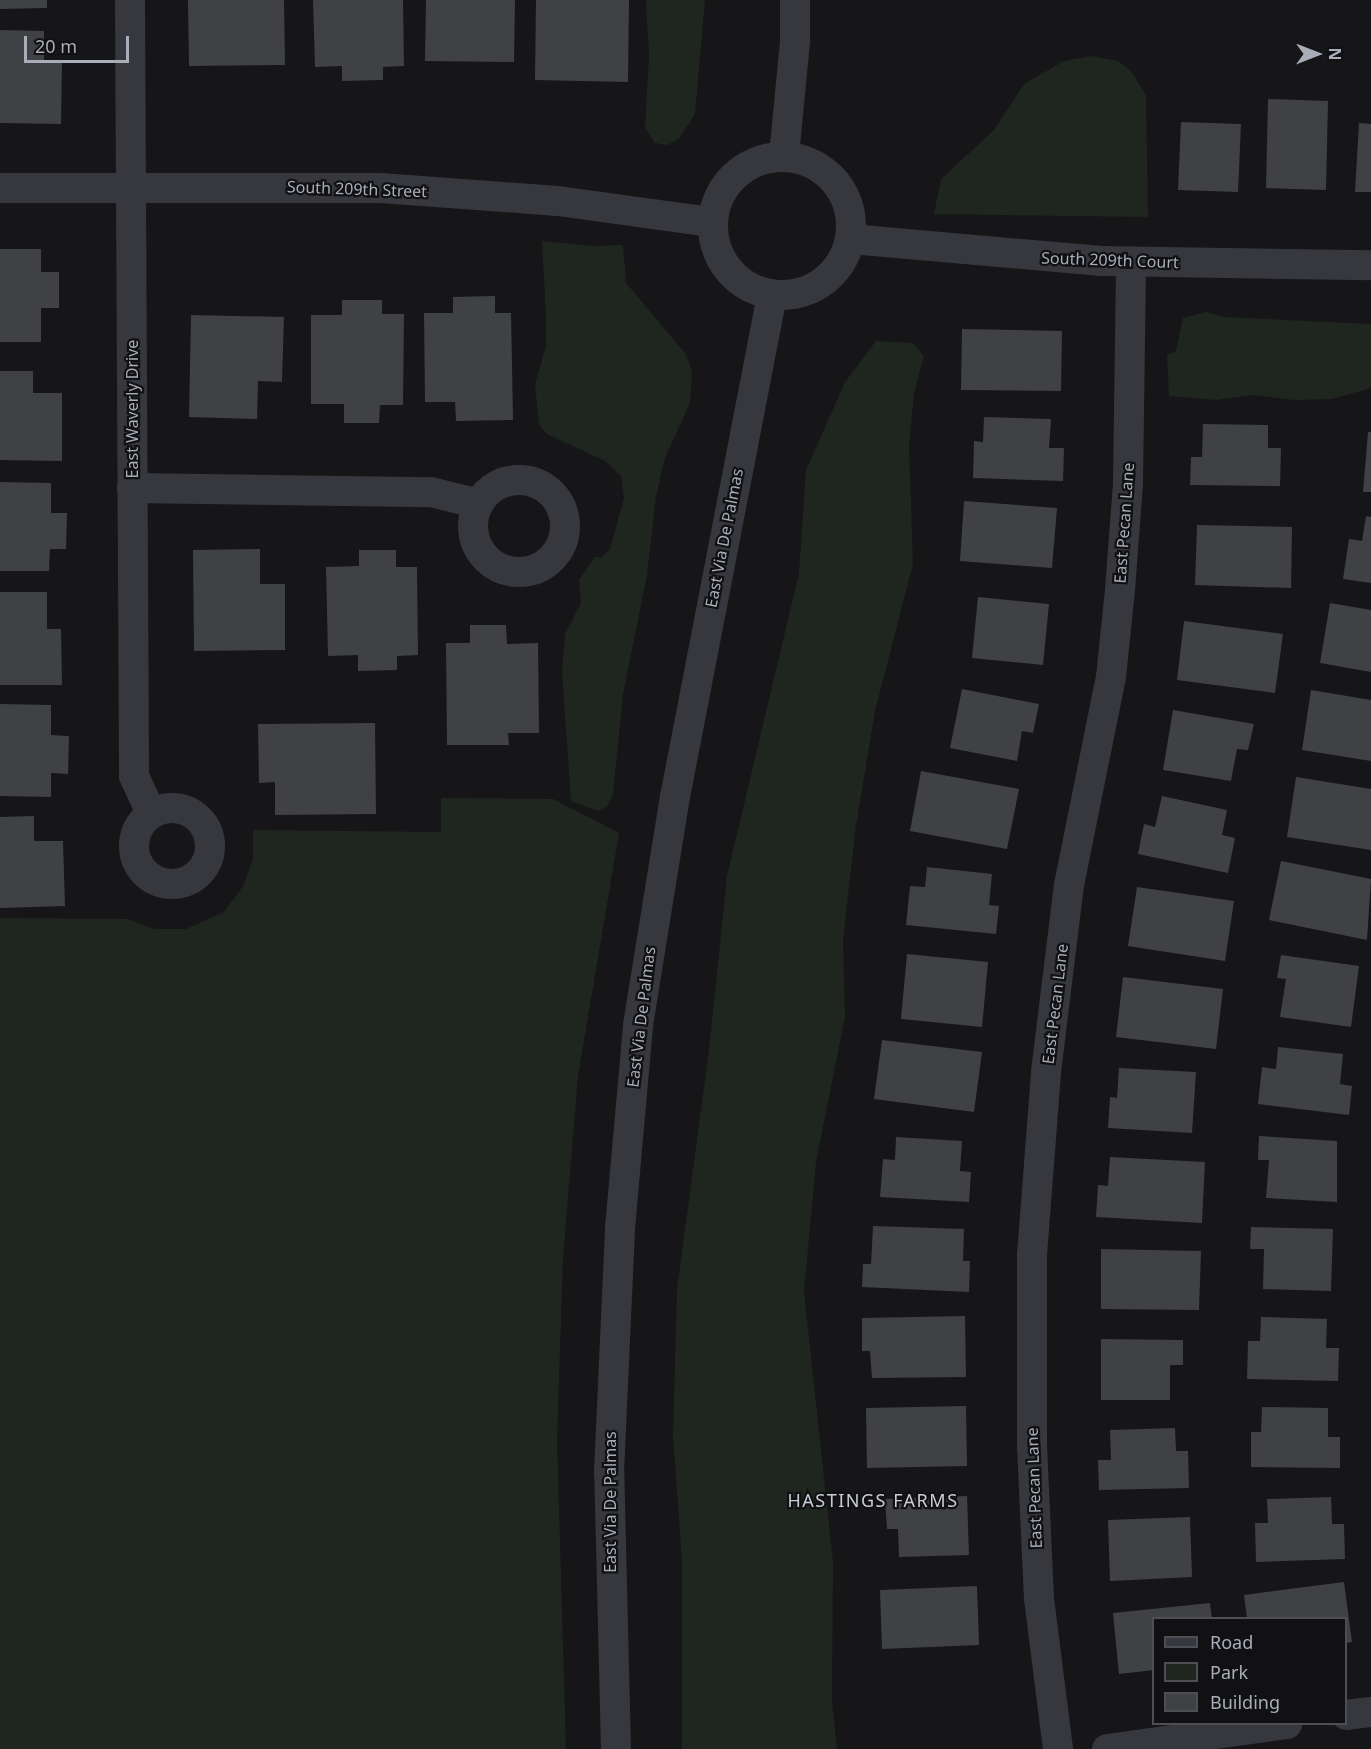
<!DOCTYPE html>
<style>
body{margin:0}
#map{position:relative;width:1371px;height:1749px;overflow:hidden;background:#161618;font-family:"Noto Sans",sans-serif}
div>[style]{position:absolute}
.green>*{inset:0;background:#1e261f}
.building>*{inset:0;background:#404145}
.street>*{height:30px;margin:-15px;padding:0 15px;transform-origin:15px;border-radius:15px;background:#37383d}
.street>.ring{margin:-15px;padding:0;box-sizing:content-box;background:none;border:30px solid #37383d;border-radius:50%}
span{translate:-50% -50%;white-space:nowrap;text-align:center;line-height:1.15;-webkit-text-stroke:4.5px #111113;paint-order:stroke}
.street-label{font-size:16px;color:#a8adb8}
.neighbourhood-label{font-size:18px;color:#c9ccd4;letter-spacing:1.5px}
.legend{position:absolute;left:1152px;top:1617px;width:195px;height:108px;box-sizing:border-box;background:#111113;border:2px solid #4d4f55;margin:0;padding:8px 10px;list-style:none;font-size:18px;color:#a8adb8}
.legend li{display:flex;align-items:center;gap:12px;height:30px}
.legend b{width:30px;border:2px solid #4d4f55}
.north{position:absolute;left:1287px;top:24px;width:60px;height:60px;-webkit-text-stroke:4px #111113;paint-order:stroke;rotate:90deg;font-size:16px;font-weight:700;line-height:24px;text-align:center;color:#a8adb8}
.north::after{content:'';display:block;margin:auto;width:21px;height:27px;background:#a8adb8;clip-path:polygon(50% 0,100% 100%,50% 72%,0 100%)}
.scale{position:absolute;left:24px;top:36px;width:105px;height:27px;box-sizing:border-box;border:3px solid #a8adb8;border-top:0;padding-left:8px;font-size:18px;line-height:21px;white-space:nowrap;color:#a8adb8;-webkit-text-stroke:4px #111113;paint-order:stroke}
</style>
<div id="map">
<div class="green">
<i style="clip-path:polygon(646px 0,705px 0,695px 114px,679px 139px,667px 145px,655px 143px,645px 128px,649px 56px)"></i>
<i style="clip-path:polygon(1091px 56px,1118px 61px,1131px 71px,1146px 95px,1148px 217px,934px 214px,941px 179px,994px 130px,1024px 84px,1064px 61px)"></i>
<i style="clip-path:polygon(542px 241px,594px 246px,623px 245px,626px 283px,685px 353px,692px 370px,690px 403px,665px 458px,656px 496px,647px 575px,623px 694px,613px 794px,607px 806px,598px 811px,571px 801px,562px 672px,565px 634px,581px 603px,579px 580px,595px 557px,602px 557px,610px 549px,624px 498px,621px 476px,605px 461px,547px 434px,539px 425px,535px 384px,546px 346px,546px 316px)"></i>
<i style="clip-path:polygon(1206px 312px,1224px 317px,1371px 324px,1371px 388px,1332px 399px,1294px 400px,1254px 395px,1216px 400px,1169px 396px,1167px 355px,1176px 351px,1183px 318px)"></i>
<i style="clip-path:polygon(876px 341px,913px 343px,924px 356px,914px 393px,909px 446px,913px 564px,875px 711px,856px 825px,843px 940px,845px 1017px,816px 1162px,804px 1292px,833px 1562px,832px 1701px,837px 1749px,682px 1749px,682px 1559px,673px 1436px,677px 1289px,709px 1050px,727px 876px,799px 573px,806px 470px,845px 382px)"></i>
<i style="clip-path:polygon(441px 798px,553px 799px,619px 833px,578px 1076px,563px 1258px,557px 1440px,566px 1749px,0 1749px,0 918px,128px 919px,154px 929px,186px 929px,224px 912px,244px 885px,253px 859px,253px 830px,441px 832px)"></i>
</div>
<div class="building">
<i style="clip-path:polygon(0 0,47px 0,47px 8px,0 9px)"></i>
<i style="clip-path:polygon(188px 0,284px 0,285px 65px,189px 66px)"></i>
<i style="clip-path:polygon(313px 0,403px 0,404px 66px,383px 67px,383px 80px,342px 81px,342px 66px,315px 67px)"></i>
<i style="clip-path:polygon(426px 0,515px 0,514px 62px,425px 61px)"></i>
<i style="clip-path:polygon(536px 0,629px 0,628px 82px,535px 80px)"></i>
<i style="clip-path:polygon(0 30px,44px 31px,44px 63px,62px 63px,61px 124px,0 123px)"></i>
<i style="clip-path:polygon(1268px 99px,1328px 101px,1326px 190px,1266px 188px)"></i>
<i style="clip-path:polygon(1181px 122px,1241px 124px,1238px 192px,1178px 190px)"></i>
<i style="clip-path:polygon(1359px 123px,1371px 124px,1371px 192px,1355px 192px)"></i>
<i style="clip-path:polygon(0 249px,41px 249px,41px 272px,59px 272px,59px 308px,41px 308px,41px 342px,0 342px)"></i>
<i style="clip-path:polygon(495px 296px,495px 313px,511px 313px,513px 420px,456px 421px,455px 402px,425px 402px,424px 313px,453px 313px,453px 297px)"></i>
<i style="clip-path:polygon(342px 300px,382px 300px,382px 314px,404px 314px,403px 405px,380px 405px,379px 423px,344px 423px,344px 404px,311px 404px,311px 315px,342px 315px)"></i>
<i style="clip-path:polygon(191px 315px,284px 317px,282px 382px,258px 381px,257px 419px,189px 417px)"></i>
<i style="clip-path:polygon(962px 329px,1062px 331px,1061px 391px,961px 390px)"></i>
<i style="clip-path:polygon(0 371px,33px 371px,33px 393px,62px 393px,62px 461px,0 460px)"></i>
<i style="clip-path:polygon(984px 417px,1051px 419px,1049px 448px,1064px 448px,1063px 481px,973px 478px,974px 441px,983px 442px)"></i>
<i style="clip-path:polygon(1203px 424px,1268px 425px,1268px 448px,1281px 448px,1280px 486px,1190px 485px,1191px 457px,1202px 457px)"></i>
<i style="clip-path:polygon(1368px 432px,1371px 432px,1371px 492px,1363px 492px)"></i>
<i style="clip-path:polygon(0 482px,51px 483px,51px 513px,67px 513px,66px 549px,50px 549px,49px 571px,0 571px)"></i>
<i style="clip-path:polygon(964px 501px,1057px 508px,1052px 568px,960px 561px)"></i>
<i style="clip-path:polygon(1366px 516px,1371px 517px,1371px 583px,1343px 579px,1349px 539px,1362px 541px)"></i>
<i style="clip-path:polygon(1197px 525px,1292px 527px,1291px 588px,1195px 585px)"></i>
<i style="clip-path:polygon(260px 549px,260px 584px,285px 584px,285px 650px,194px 651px,193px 550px)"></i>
<i style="clip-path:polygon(359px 550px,396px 550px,396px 567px,417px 567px,418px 655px,397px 656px,397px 670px,358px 671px,358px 655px,328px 656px,326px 567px,359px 566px)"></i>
<i style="clip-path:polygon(0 592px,47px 592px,47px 629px,61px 629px,62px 685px,0 685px)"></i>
<i style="clip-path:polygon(978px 597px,1049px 604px,1043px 665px,972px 658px)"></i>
<i style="clip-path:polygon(1330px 603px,1371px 610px,1371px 672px,1320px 663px)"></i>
<i style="clip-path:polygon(1184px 621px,1283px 634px,1275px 693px,1177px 680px)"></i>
<i style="clip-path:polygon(470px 625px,506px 625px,507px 644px,538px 643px,539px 733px,508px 733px,509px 745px,447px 745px,446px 643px,470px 643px)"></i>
<i style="clip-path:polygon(962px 689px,1039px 704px,1033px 733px,1022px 731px,1017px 761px,950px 748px)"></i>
<i style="clip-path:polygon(1311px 690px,1371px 700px,1371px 761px,1302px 750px)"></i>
<i style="clip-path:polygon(0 704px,51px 705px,51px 735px,69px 736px,68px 774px,51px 773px,51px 797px,0 796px)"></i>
<i style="clip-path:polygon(1173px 710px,1254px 724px,1248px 750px,1237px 749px,1231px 781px,1163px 770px)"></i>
<i style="clip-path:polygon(375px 723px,376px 814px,275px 815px,275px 782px,259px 783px,258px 724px)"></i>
<i style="clip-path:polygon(921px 771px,1019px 789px,1007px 849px,910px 831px)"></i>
<i style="clip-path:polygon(1296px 777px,1371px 789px,1371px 850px,1287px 837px)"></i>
<i style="clip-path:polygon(1162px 796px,1227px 810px,1222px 835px,1235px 838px,1228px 873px,1138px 854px,1144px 824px,1155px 827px)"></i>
<i style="clip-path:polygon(34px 816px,34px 841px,63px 841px,65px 906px,0 908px,0 817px)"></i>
<i style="clip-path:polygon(1281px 861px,1371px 879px,1367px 940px,1269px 920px)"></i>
<i style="clip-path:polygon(927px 867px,992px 874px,989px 905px,999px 906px,996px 934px,906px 925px,910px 886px,925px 887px)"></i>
<i style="clip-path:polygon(1137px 887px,1234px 901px,1225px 961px,1128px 946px)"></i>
<i style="clip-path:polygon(907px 954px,988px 962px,982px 1027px,901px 1019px)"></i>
<i style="clip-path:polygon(1281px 955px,1359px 966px,1351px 1027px,1280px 1017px,1286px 979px,1277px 978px)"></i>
<i style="clip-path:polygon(1123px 977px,1223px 989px,1216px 1049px,1116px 1037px)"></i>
<i style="clip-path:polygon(882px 1040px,982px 1052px,974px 1112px,874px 1099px)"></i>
<i style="clip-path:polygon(1278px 1047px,1343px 1054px,1340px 1084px,1352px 1086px,1349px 1115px,1258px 1104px,1262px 1067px,1276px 1069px)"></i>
<i style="clip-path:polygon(1119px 1068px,1196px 1072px,1192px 1133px,1108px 1128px,1110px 1097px,1117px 1098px)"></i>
<i style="clip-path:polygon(1259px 1136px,1337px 1141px,1337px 1202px,1266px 1198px,1269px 1160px,1258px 1160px)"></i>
<i style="clip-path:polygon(896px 1137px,962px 1141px,960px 1171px,971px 1172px,969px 1202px,880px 1197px,883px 1159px,895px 1160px)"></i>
<i style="clip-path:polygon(1110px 1157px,1205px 1162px,1202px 1223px,1096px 1217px,1098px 1185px,1108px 1186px)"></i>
<i style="clip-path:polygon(873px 1226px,964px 1229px,963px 1261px,970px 1261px,969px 1292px,862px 1287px,863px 1264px,871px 1264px)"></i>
<i style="clip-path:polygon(1251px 1227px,1333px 1229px,1331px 1291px,1263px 1289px,1264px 1249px,1250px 1249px)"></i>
<i style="clip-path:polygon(1101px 1249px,1201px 1251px,1199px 1310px,1101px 1309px)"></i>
<i style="clip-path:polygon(965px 1316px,966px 1377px,872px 1378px,870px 1351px,862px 1351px,862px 1318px)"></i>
<i style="clip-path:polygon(1261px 1317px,1327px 1319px,1326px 1348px,1339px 1348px,1338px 1381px,1247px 1379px,1248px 1341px,1260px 1341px)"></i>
<i style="clip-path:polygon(1101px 1339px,1183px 1340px,1183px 1365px,1170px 1365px,1170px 1400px,1101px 1400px)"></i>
<i style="clip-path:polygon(966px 1406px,967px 1466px,867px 1468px,866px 1408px)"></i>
<i style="clip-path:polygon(1262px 1407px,1328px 1408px,1328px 1437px,1340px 1437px,1340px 1468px,1251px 1467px,1251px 1432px,1261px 1432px)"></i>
<i style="clip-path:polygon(1175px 1428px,1176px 1451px,1188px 1451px,1189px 1488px,1099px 1490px,1098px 1460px,1111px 1460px,1110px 1430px)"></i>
<i style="clip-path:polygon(967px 1496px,969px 1555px,899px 1557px,898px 1529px,887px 1529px,885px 1499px)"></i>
<i style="clip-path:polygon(1331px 1497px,1332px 1524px,1344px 1524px,1345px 1559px,1256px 1562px,1255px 1523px,1268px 1523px,1267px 1499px)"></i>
<i style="clip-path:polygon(1190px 1517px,1192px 1577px,1110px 1581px,1108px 1520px)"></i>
<i style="clip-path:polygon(1344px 1582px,1352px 1642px,1346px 1643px,1346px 1618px,1247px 1618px,1244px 1595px)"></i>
<i style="clip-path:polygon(977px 1586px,979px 1645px,882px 1649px,880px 1590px)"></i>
<i style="clip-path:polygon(1210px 1603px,1212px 1618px,1154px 1618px,1154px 1670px,1119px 1674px,1113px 1613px)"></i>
</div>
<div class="street">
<i style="left:130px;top:0;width:776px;rotate:89.7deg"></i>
<i style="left:134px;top:776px;width:41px;rotate:65.3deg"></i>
<i style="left:784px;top:156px;width:116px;rotate:-84.5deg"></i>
<i style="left:795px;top:41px;width:41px;rotate:-90deg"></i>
<i class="ring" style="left:713px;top:157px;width:108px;height:108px"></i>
<i style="left:0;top:188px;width:381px"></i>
<i style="left:381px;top:188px;width:177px;rotate:4.2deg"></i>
<i style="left:558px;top:201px;width:155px;rotate:7.8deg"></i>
<i style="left:850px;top:239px;width:253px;rotate:5deg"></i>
<i style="left:1102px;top:261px;width:269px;rotate:0.9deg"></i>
<i class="ring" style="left:473px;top:480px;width:62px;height:62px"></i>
<i style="left:132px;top:488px;width:299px;rotate:0.8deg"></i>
<i style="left:431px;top:492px;width:49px;rotate:14deg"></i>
<i class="ring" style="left:134px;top:808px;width:46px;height:46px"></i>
<i style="left:1346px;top:1715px;width:25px;rotate:-7deg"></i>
<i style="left:616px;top:1749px;width:277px;rotate:-91.4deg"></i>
<i style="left:609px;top:1472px;width:244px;rotate:-87.4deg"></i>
<i style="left:620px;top:1228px;width:204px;rotate:-84.9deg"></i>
<i style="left:638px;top:1025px;width:231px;rotate:-80.8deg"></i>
<i style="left:675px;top:797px;width:511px;rotate:-79.06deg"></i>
<i style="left:1058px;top:1749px;width:151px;rotate:-97.2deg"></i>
<i style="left:1039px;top:1599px;width:152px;rotate:-92.6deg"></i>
<i style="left:1032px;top:1447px;width:192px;rotate:-90deg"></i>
<i style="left:1032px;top:1255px;width:184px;rotate:-85.6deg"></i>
<i style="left:1046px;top:1072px;width:188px;rotate:-83deg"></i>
<i style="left:1069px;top:885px;width:212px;rotate:-78.6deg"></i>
<i style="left:1111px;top:677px;width:87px;rotate:-84.1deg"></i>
<i style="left:1120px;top:590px;width:107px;rotate:-85.7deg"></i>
<i style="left:1128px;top:483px;width:221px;rotate:-89.2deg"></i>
<i style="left:1107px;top:1749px;width:182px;rotate:-7.9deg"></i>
</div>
<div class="street-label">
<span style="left:357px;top:189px;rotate:2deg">South 209th Street</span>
<span style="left:1110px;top:260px;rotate:2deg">South 209th Court</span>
<span style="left:132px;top:409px;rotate:-90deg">East Waverly Drive</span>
<span style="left:1124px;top:523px;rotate:-86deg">East Pecan Lane</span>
<span style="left:724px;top:538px;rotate:-79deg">East Via De Palmas</span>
<span style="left:1055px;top:1004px;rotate:-83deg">East Pecan Lane</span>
<span style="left:641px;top:1017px;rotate:-83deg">East Via De Palmas</span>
<span style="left:1034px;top:1488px;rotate:-92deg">East Pecan Lane</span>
<span style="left:610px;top:1502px;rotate:-90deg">East Via De Palmas</span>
</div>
<div class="neighbourhood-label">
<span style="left:873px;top:1500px">HASTINGS FARMS</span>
</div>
<ul class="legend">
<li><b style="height:8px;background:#37383d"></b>Road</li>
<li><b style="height:16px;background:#1e261f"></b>Park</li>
<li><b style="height:16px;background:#404145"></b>Building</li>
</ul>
<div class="north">N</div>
<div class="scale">20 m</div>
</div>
